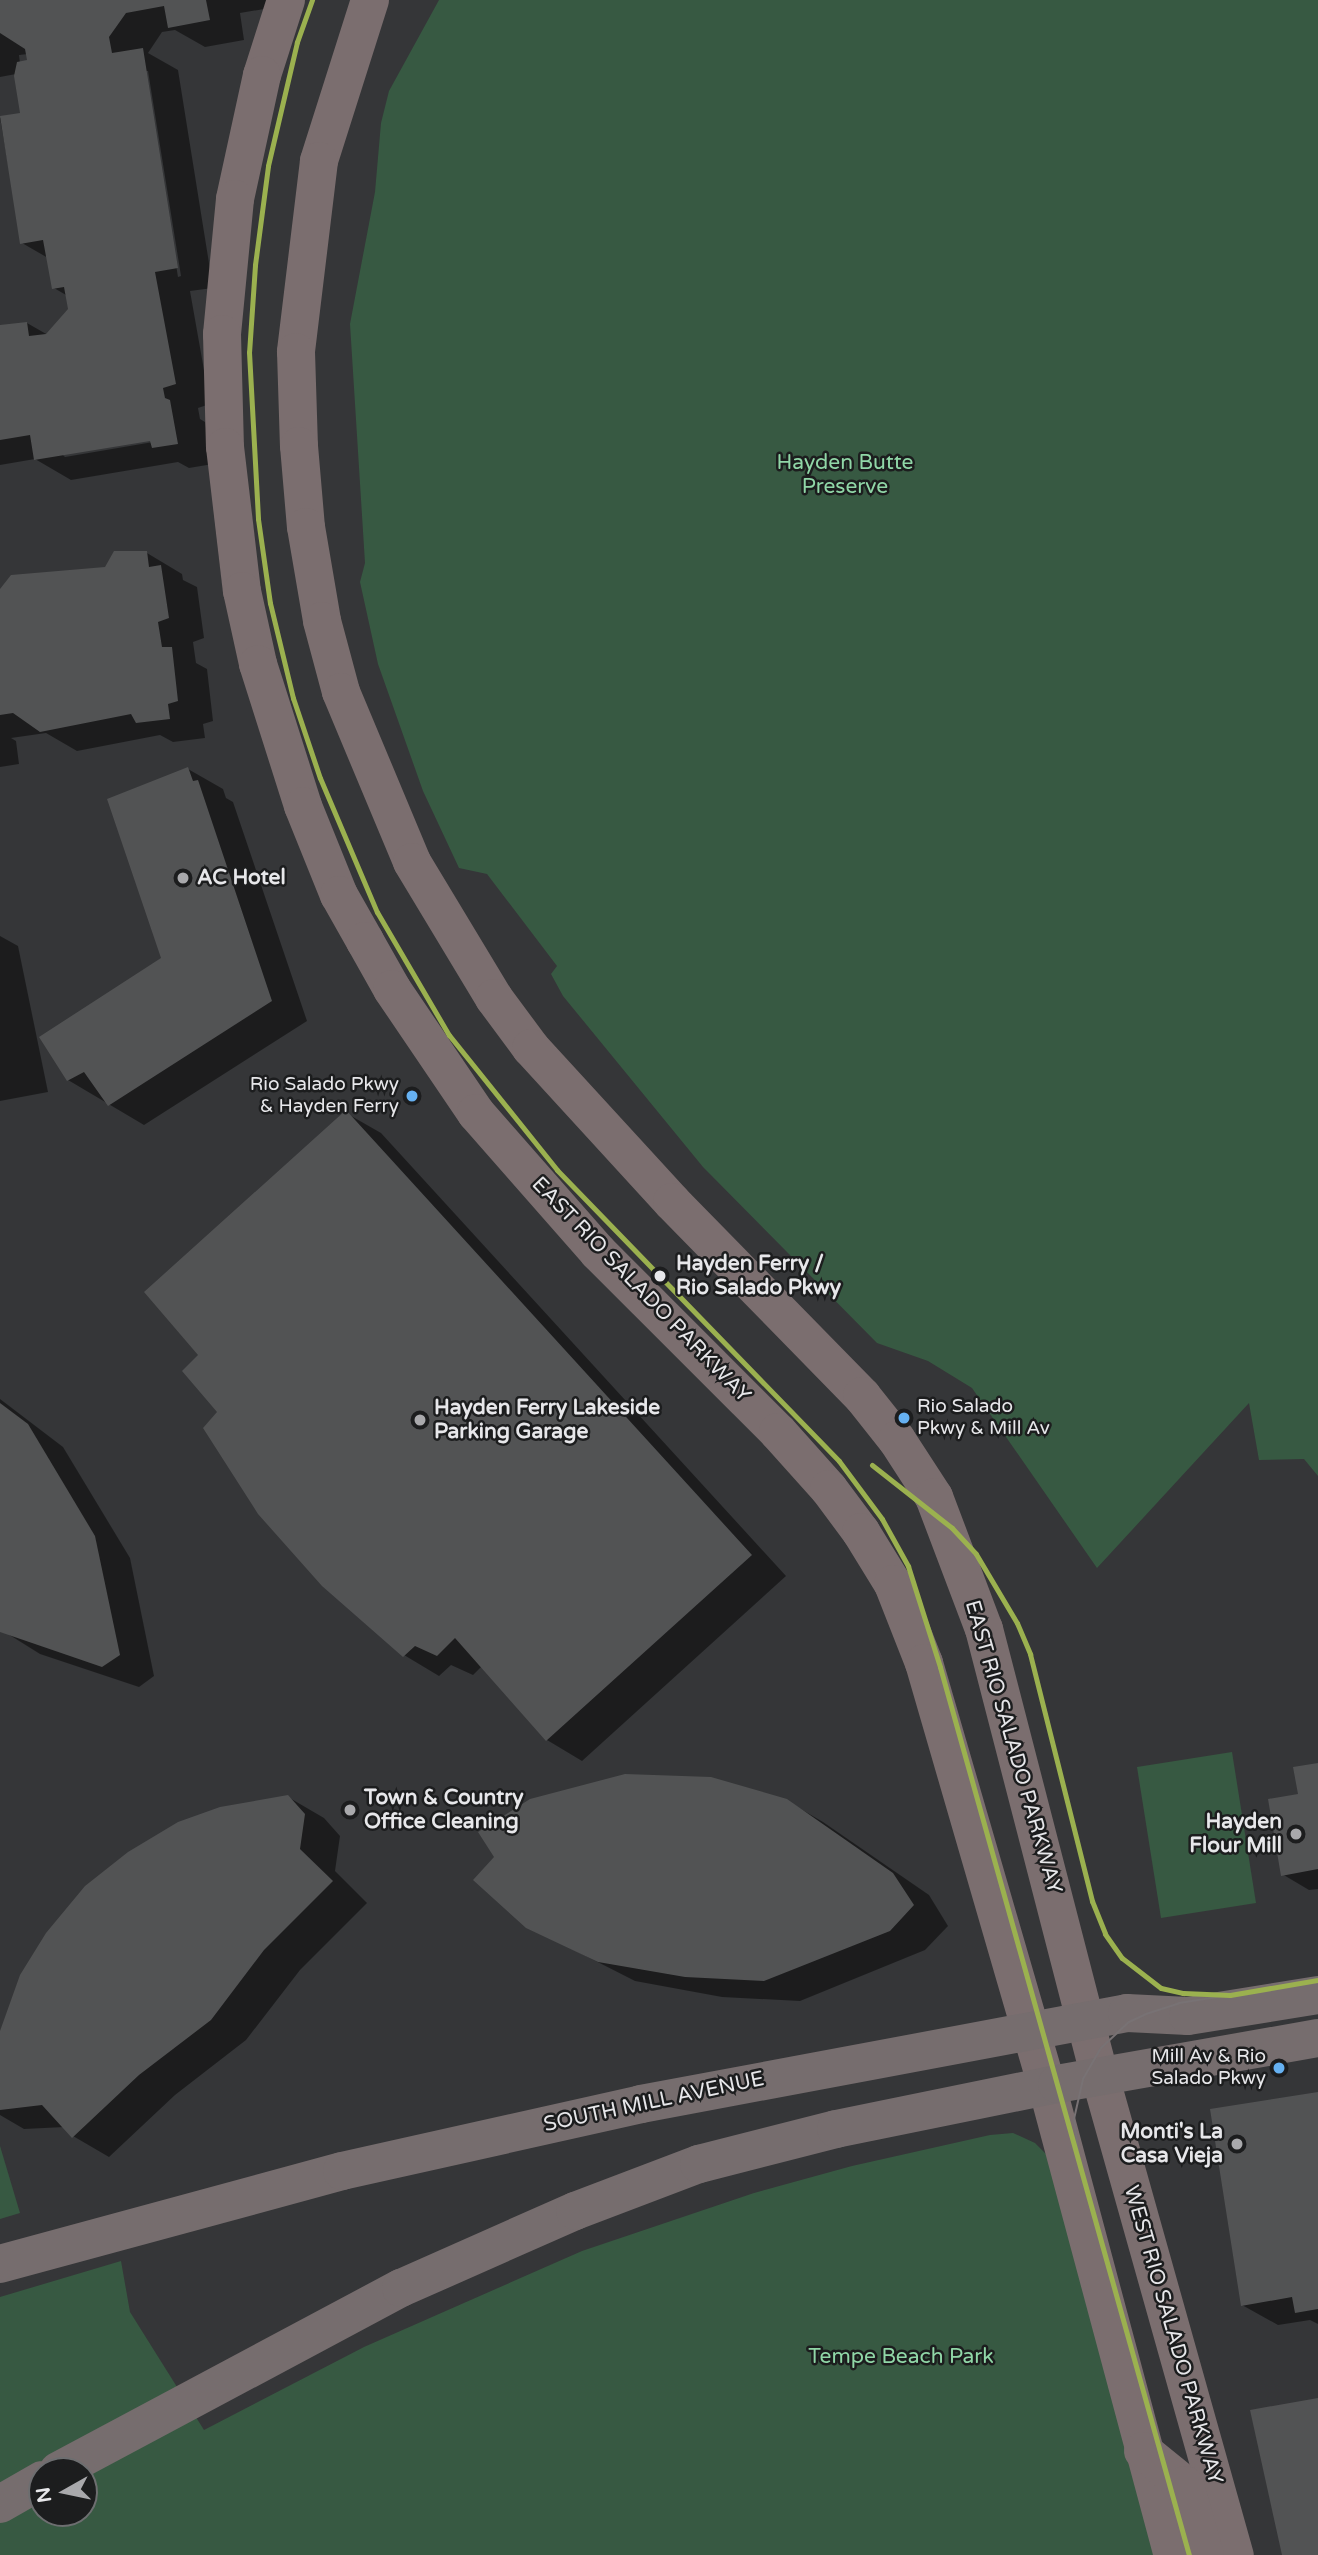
<!DOCTYPE html>
<style>
body{margin:0}
#map{position:relative;width:1318px;height:2555px;overflow:hidden;background:#353638;font-family:"Varela Round",sans-serif}
div>[style]{position:absolute}
.green>*{inset:0;background:#375942}
.shadow>*{inset:0;background:#0007}
.building>*{inset:0;background:#525354}
.secondary>*{height:38px;margin:-19px;padding:0 19px;transform-origin:19px;border-radius:19px;background:#7b6e6f}
.primary>*{height:38px;margin:-19px;padding:0 19px;transform-origin:19px;border-radius:19px;background:#766d6e}
.tram>*{height:2px;margin:-1px;padding:0 1px;transform-origin:1px;border-radius:1px;background:#787274}
.tram-1>*{height:5px;margin:-2.5px;padding:0 2.5px;transform-origin:2.5px;border-radius:2.5px;background:#9bb14f}
.dots>*{width:19px;height:19px;translate:-50% -50%;box-sizing:border-box;border:4px solid #1c1d1e;border-radius:50%}
span{translate:-50% -50%;white-space:nowrap;text-align:center;line-height:1.15;-webkit-text-stroke:5px #1c1d1e;paint-order:stroke}
.bus-label{font-size:19px;color:#e7e7ea}
.right{translate:-100% -50%;text-align:right}
.left{translate:0 -50%;text-align:left}
.park-label{font-size:21px;color:#90d7a7}
.poi-label{font-size:21px;color:#e7e7ea;font-weight:700}
.stop-label{font-size:21px;color:#e7e7ea;font-weight:700}
.street-label{font-size:21px;color:#e7e7ea}
.north{position:absolute;left:28px;top:2457px;width:70px;height:70px;box-sizing:border-box;background:#1c1d1e;border:2px solid #6d6e70;border-radius:50%;rotate:261deg;font-size:19px;font-weight:700;line-height:28px;text-align:center;color:#e7e7ea}
.north::after{content:'';display:block;margin:auto;width:24px;height:32px;background:#a9a9ac;clip-path:polygon(50% 0,100% 100%,50% 72%,0 100%)}
</style>
<div id="map">
<div class="green">
<i style="clip-path:polygon(439px 0,1318px 0,1318px 1476px,1304px 1459px,1259px 1460px,1249px 1403px,1097px 1568px,972px 1388px,928px 1361px,877px 1343px,703px 1167px,563px 996px,551px 974px,557px 966px,487px 874px,459px 868px,423px 791px,378px 664px,360px 582px,365px 563px,350px 324px,375px 192px,381px 123px,389px 91px)"></i>
<i style="clip-path:polygon(1232px 1752px,1256px 1903px,1161px 1918px,1137px 1767px)"></i>
<i style="clip-path:polygon(evenodd,1013px 2133px,1035px 2143px,1048px 2156px,1163px 2555px,0 2555px,0 2297px,121px 2261px,130px 2312px,204px 2430px,364px 2347px,582px 2251px,754px 2193px,852px 2166px,990px 2135px,1013px 2133px,42px 2471px,84px 2471px,84px 2513px,42px 2513px,42px 2471px)"></i>
<i style="clip-path:polygon(0 2146px,20px 2213px,0 2219px)"></i>
</div>
<div class="shadow">
<i style="clip-path:polygon(evenodd,0 0,275px 0,276px 7px,240px 13px,244px 40px,205px 47px,175px 30px,162px 32px,148px 53px,178px 70px,213px 288px,190px 291px,210px 404px,198px 408px,200px 419px,205px 422px,213px 464px,189px 468px,178px 462px,71px 480px,35px 459px,0 465px,0 327px,27px 323px,48px 335px,70px 309px,66px 295px,54px 288px,48px 258px,22px 243px,0 118px,22px 115px,16px 74px,0 77px,0 0,28px 54px,29px 61px,20px 63px,19px 55px,28px 54px,0 0,145px 71px,148px 71px,181px 276px,178px 277px,145px 71px,0 0,158px 438px,159px 441px,65px 457px,62px 454px,158px 438px)"></i>
<i style="clip-path:polygon(147px 553px,182px 574px,183px 580px,197px 587px,204px 638px,193px 642px,196px 663px,207px 669px,213px 721px,203px 724px,205px 738px,173px 742px,160px 735px,77px 751px,46px 733px,11px 738px,16px 741px,19px 764px,0 767px,0 592px,107px 569px)"></i>
<i style="clip-path:polygon(188px 769px,223px 789px,226px 798px,233px 802px,307px 1021px,144px 1125px,68px 1080px,163px 959px)"></i>
<i style="clip-path:polygon(0 936px,18px 946px,48px 1092px,0 1101px)"></i>
<i style="clip-path:polygon(346px 1113px,381px 1133px,786px 1576px,582px 1761px,547px 1740px,482px 1666px,473px 1675px,451px 1665px,439px 1676px,404px 1655px,220px 1412px,201px 1355px)"></i>
<i style="clip-path:polygon(0 1399px,63px 1447px,130px 1558px,154px 1676px,139px 1687px,40px 1654px,0 1629px)"></i>
<i style="clip-path:polygon(1318px 1765px,1318px 1889px,1309px 1890px,1282px 1874px,1300px 1796px)"></i>
<i style="clip-path:polygon(288px 1797px,324px 1818px,340px 1836px,335px 1871px,367px 1903px,300px 1970px,246px 2040px,175px 2095px,109px 2157px,73px 2136px,65px 2127px,24px 2129px,0 2115px,0 2037px)"></i>
<i style="clip-path:polygon(787px 1801px,823px 1822px,929px 1895px,948px 1926px,925px 1950px,800px 2001px,722px 1997px,635px 1981px,527px 1926px)"></i>
<i style="clip-path:polygon(1318px 2094px,1318px 2324px,1310px 2320px,1278px 2325px,1242px 2305px)"></i>
</div>
<div class="building">
<i style="clip-path:polygon(0 0,206px 0,210px 20px,168px 28px,164px 6px,126px 13px,109px 37px,112px 53px,143px 48px,178px 268px,155px 272px,176px 384px,163px 388px,165px 398px,170px 400px,178px 444px,152px 448px,150px 441px,34px 460px,30px 435px,0 440px,0 325px,27px 322px,29px 336px,46px 334px,68px 309px,64px 287px,52px 289px,43px 240px,20px 244px,0 116px,20px 113px,14px 76px,17px 62px,27px 60px,25px 49px,0 33px)"></i>
<i style="clip-path:polygon(114px 551px,147px 551px,149px 567px,161px 565px,169px 618px,158px 622px,162px 647px,172px 647px,178px 701px,168px 704px,170px 719px,136px 723px,131px 714px,40px 732px,13px 713px,0 715px,0 589px,11px 575px,105px 567px)"></i>
<i style="clip-path:polygon(188px 767px,193px 781px,198px 780px,272px 1001px,108px 1106px,84px 1072px,67px 1081px,39px 1037px,161px 958px,107px 799px)"></i>
<i style="clip-path:polygon(346px 1110px,752px 1555px,546px 1741px,455px 1638px,437px 1656px,415px 1646px,403px 1657px,322px 1586px,258px 1514px,203px 1428px,217px 1412px,182px 1371px,198px 1355px,144px 1292px)"></i>
<i style="clip-path:polygon(0 1403px,28px 1424px,95px 1536px,120px 1655px,102px 1667px,0 1632px)"></i>
<i style="clip-path:polygon(1318px 1763px,1318px 1869px,1281px 1876px,1268px 1799px,1298px 1794px,1293px 1767px)"></i>
<i style="clip-path:polygon(625px 1774px,711px 1777px,787px 1799px,893px 1873px,914px 1905px,890px 1931px,764px 1981px,685px 1977px,598px 1962px,526px 1928px,473px 1880px,494px 1857px,478px 1832px,530px 1799px)"></i>
<i style="clip-path:polygon(288px 1795px,305px 1814px,300px 1849px,333px 1881px,264px 1950px,211px 2020px,139px 2075px,72px 2138px,42px 2105px,0 2110px,0 2031px,20px 1975px,46px 1933px,85px 1886px,128px 1852px,178px 1822px,220px 1807px)"></i>
<i style="clip-path:polygon(1318px 2092px,1318px 2309px,1295px 2313px,1292px 2297px,1241px 2306px,1210px 2109px)"></i>
<i style="clip-path:polygon(1318px 2398px,1318px 2555px,1282px 2555px,1250px 2410px)"></i>
</div>
<div class="secondary">
<i style="left:286px;top:0;width:79px;rotate:107.7deg"></i>
<i style="left:262px;top:75px;width:127px;rotate:102.3deg"></i>
<i style="left:235px;top:199px;width:136px;rotate:95.5deg"></i>
<i style="left:222px;top:334px;width:113px;rotate:88.5deg"></i>
<i style="left:225px;top:447px;width:145px;rotate:83.3deg"></i>
<i style="left:242px;top:591px;width:75px;rotate:77.6deg"></i>
<i style="left:258px;top:664px;width:149px;rotate:72.4deg"></i>
<i style="left:303px;top:806px;width:96px;rotate:68deg"></i>
<i style="left:339px;top:895px;width:53px;rotate:60.5deg"></i>
<i style="left:365px;top:941px;width:55px;rotate:60.6deg"></i>
<i style="left:392px;top:989px;width:150px;rotate:55.9deg"></i>
<i style="left:476px;top:1113px;width:185px;rotate:48.7deg"></i>
<i style="left:598px;top:1252px;width:255px;rotate:45deg"></i>
<i style="left:778px;top:1432px;width:76px;rotate:48.2deg"></i>
<i style="left:829px;top:1489px;width:54px;rotate:53.3deg"></i>
<i style="left:861px;top:1532px;width:61px;rotate:58.4deg"></i>
<i style="left:893px;top:1584px;width:85px;rotate:68.6deg"></i>
<i style="left:924px;top:1663px;width:441px;rotate:73.8deg"></i>
<i style="left:1047px;top:2086px;width:486px;rotate:75deg"></i>
<i style="left:370px;top:0;width:169px;rotate:107.6deg"></i>
<i style="left:319px;top:161px;width:192px;rotate:96.9deg"></i>
<i style="left:296px;top:352px;width:94px;rotate:88.2deg"></i>
<i style="left:299px;top:446px;width:81px;rotate:85.1deg"></i>
<i style="left:306px;top:527px;width:95px;rotate:80.3deg"></i>
<i style="left:322px;top:621px;width:73px;rotate:75deg"></i>
<i style="left:341px;top:692px;width:184px;rotate:67.3deg"></i>
<i style="left:412px;top:862px;width:159px;rotate:58.9deg"></i>
<i style="left:494px;top:998px;width:62px;rotate:53.5deg"></i>
<i style="left:531px;top:1048px;width:209px;rotate:47.5deg"></i>
<i style="left:672px;top:1202px;width:272px;rotate:45.6deg"></i>
<i style="left:862px;top:1396px;width:56px;rotate:51.5deg"></i>
<i style="left:897px;top:1440px;width:68px;rotate:57deg"></i>
<i style="left:934px;top:1497px;width:141px;rotate:69.3deg"></i>
<i style="left:984px;top:1629px;width:462px;rotate:75.5deg"></i>
<i style="left:1100px;top:2076px;width:498px;rotate:74.3deg"></i>
<i style="left:1143px;top:2451px;width:54px;rotate:39deg"></i>
<i style="left:1185px;top:2485px;width:73px;rotate:74.1deg"></i>
</div>
<div class="primary">
<i style="left:0;top:2264px;width:354px;rotate:-15.2deg"></i>
<i style="left:342px;top:2171px;width:306px;rotate:-12.6deg"></i>
<i style="left:641px;top:2104px;width:494px;rotate:-10.6deg"></i>
<i style="left:1127px;top:2013px;width:61px;rotate:2.8deg"></i>
<i style="left:1188px;top:2016px;width:132px;rotate:-9.2deg"></i>
<i style="left:58px;top:2471px;width:389px;rotate:-28.1deg"></i>
<i style="left:401px;top:2288px;width:190px;rotate:-23.9deg"></i>
<i style="left:575px;top:2211px;width:133px;rotate:-20.8deg"></i>
<i style="left:699px;top:2164px;width:141px;rotate:-14.3deg"></i>
<i style="left:836px;top:2129px;width:226px;rotate:-11.5deg"></i>
<i style="left:1057px;top:2084px;width:265px;rotate:-10deg"></i>
<i style="left:0;top:2504px;width:48px;rotate:-29.7deg"></i>
</div>
<div class="tram">
<i style="left:1081px;top:2172px;width:53px;rotate:-97.5deg"></i>
<i style="left:1074px;top:2119px;width:41px;rotate:-77.3deg"></i>
<i style="left:1083px;top:2079px;width:36px;rotate:-60deg"></i>
<i style="left:1101px;top:2048px;width:38px;rotate:-43deg"></i>
<i style="left:1129px;top:2022px;width:19px;rotate:-25deg"></i>
<i style="left:1146px;top:2014px;width:35px;rotate:-18deg"></i>
<i style="left:1179px;top:2003px;width:52px;rotate:-8.9deg"></i>
</div>
<div class="tram-1">
<i style="left:312px;top:0;width:45px;rotate:109.7deg"></i>
<i style="left:297px;top:42px;width:127px;rotate:103.2deg"></i>
<i style="left:268px;top:166px;width:100px;rotate:97.5deg"></i>
<i style="left:255px;top:265px;width:87px;rotate:93.9deg"></i>
<i style="left:249px;top:352px;width:167px;rotate:86.9deg"></i>
<i style="left:258px;top:519px;width:85px;rotate:81.9deg"></i>
<i style="left:270px;top:603px;width:98px;rotate:76.4deg"></i>
<i style="left:293px;top:698px;width:84px;rotate:71.4deg"></i>
<i style="left:320px;top:778px;width:146px;rotate:67deg"></i>
<i style="left:377px;top:912px;width:143px;rotate:59.7deg"></i>
<i style="left:449px;top:1035px;width:173px;rotate:51.3deg"></i>
<i style="left:557px;top:1170px;width:405px;rotate:45.9deg"></i>
<i style="left:839px;top:1461px;width:72px;rotate:53.4deg"></i>
<i style="left:882px;top:1519px;width:54px;rotate:61deg"></i>
<i style="left:908px;top:1566px;width:106px;rotate:72.4deg"></i>
<i style="left:940px;top:1667px;width:922px;rotate:74.34deg"></i>
<i style="left:872px;top:1465px;width:102px;rotate:38.2deg"></i>
<i style="left:952px;top:1528px;width:35px;rotate:47deg"></i>
<i style="left:976px;top:1554px;width:80px;rotate:59.3deg"></i>
<i style="left:1017px;top:1623px;width:34px;rotate:67deg"></i>
<i style="left:1030px;top:1654px;width:255px;rotate:75.9deg"></i>
<i style="left:1092px;top:1901px;width:35px;rotate:68deg"></i>
<i style="left:1105px;top:1934px;width:29px;rotate:55deg"></i>
<i style="left:1122px;top:1958px;width:49px;rotate:37.6deg"></i>
<i style="left:1161px;top:1988px;width:23px;rotate:13deg"></i>
<i style="left:1183px;top:1993px;width:47px;rotate:2.4deg"></i>
<i style="left:1230px;top:1995px;width:89px;rotate:-9.7deg"></i>
</div>
<div class="dots">
<i style="left:183px;top:878px;background:#a9a9ac"></i>
<i style="left:412px;top:1096px;background:#66b1f2"></i>
<i style="left:660px;top:1276px;background:#e7e7ea"></i>
<i style="left:904px;top:1418px;background:#66b1f2"></i>
<i style="left:420px;top:1420px;background:#a9a9ac"></i>
<i style="left:350px;top:1810px;background:#a9a9ac"></i>
<i style="left:1296px;top:1834px;background:#a9a9ac"></i>
<i style="left:1279px;top:2068px;background:#66b1f2"></i>
<i style="left:1237px;top:2144px;background:#a9a9ac"></i>
</div>
<div class="bus-label">
<span class="right" style="left:399px;top:1096px">Rio Salado Pkwy<br>&amp; Hayden Ferry</span>
<span class="left" style="left:917px;top:1418px">Rio Salado<br>Pkwy &amp; Mill Av</span>
<span class="right" style="left:1266px;top:2068px">Mill Av &amp; Rio<br>Salado Pkwy</span>
</div>
<div class="park-label">
<span style="left:845px;top:475px">Hayden Butte<br>Preserve</span>
<span style="left:901px;top:2357px">Tempe Beach Park</span>
</div>
<div class="poi-label">
<span class="left" style="left:197px;top:878px">AC Hotel</span>
<span class="left" style="left:434px;top:1420px">Hayden Ferry Lakeside<br>Parking Garage</span>
<span class="left" style="left:364px;top:1810px">Town &amp; Country<br>Office Cleaning</span>
<span class="right" style="left:1282px;top:1834px">Hayden<br>Flour Mill</span>
<span class="right" style="left:1223px;top:2144px">Monti's La<br>Casa Vieja</span>
</div>
<div class="stop-label">
<span class="left" style="left:676px;top:1276px">Hayden Ferry /<br>Rio Salado Pkwy</span>
</div>
<div class="street-label">
<span style="left:641px;top:1290px;rotate:46deg">EAST RIO SALADO PARKWAY</span>
<span style="left:1013px;top:1747px;rotate:74deg">EAST RIO SALADO PARKWAY</span>
<span style="left:654px;top:2102px;rotate:-12deg">SOUTH MILL AVENUE</span>
<span style="left:1173px;top:2335px;rotate:74deg">WEST RIO SALADO PARKWAY</span>
</div>
<div class="north">N</div>
</div>
